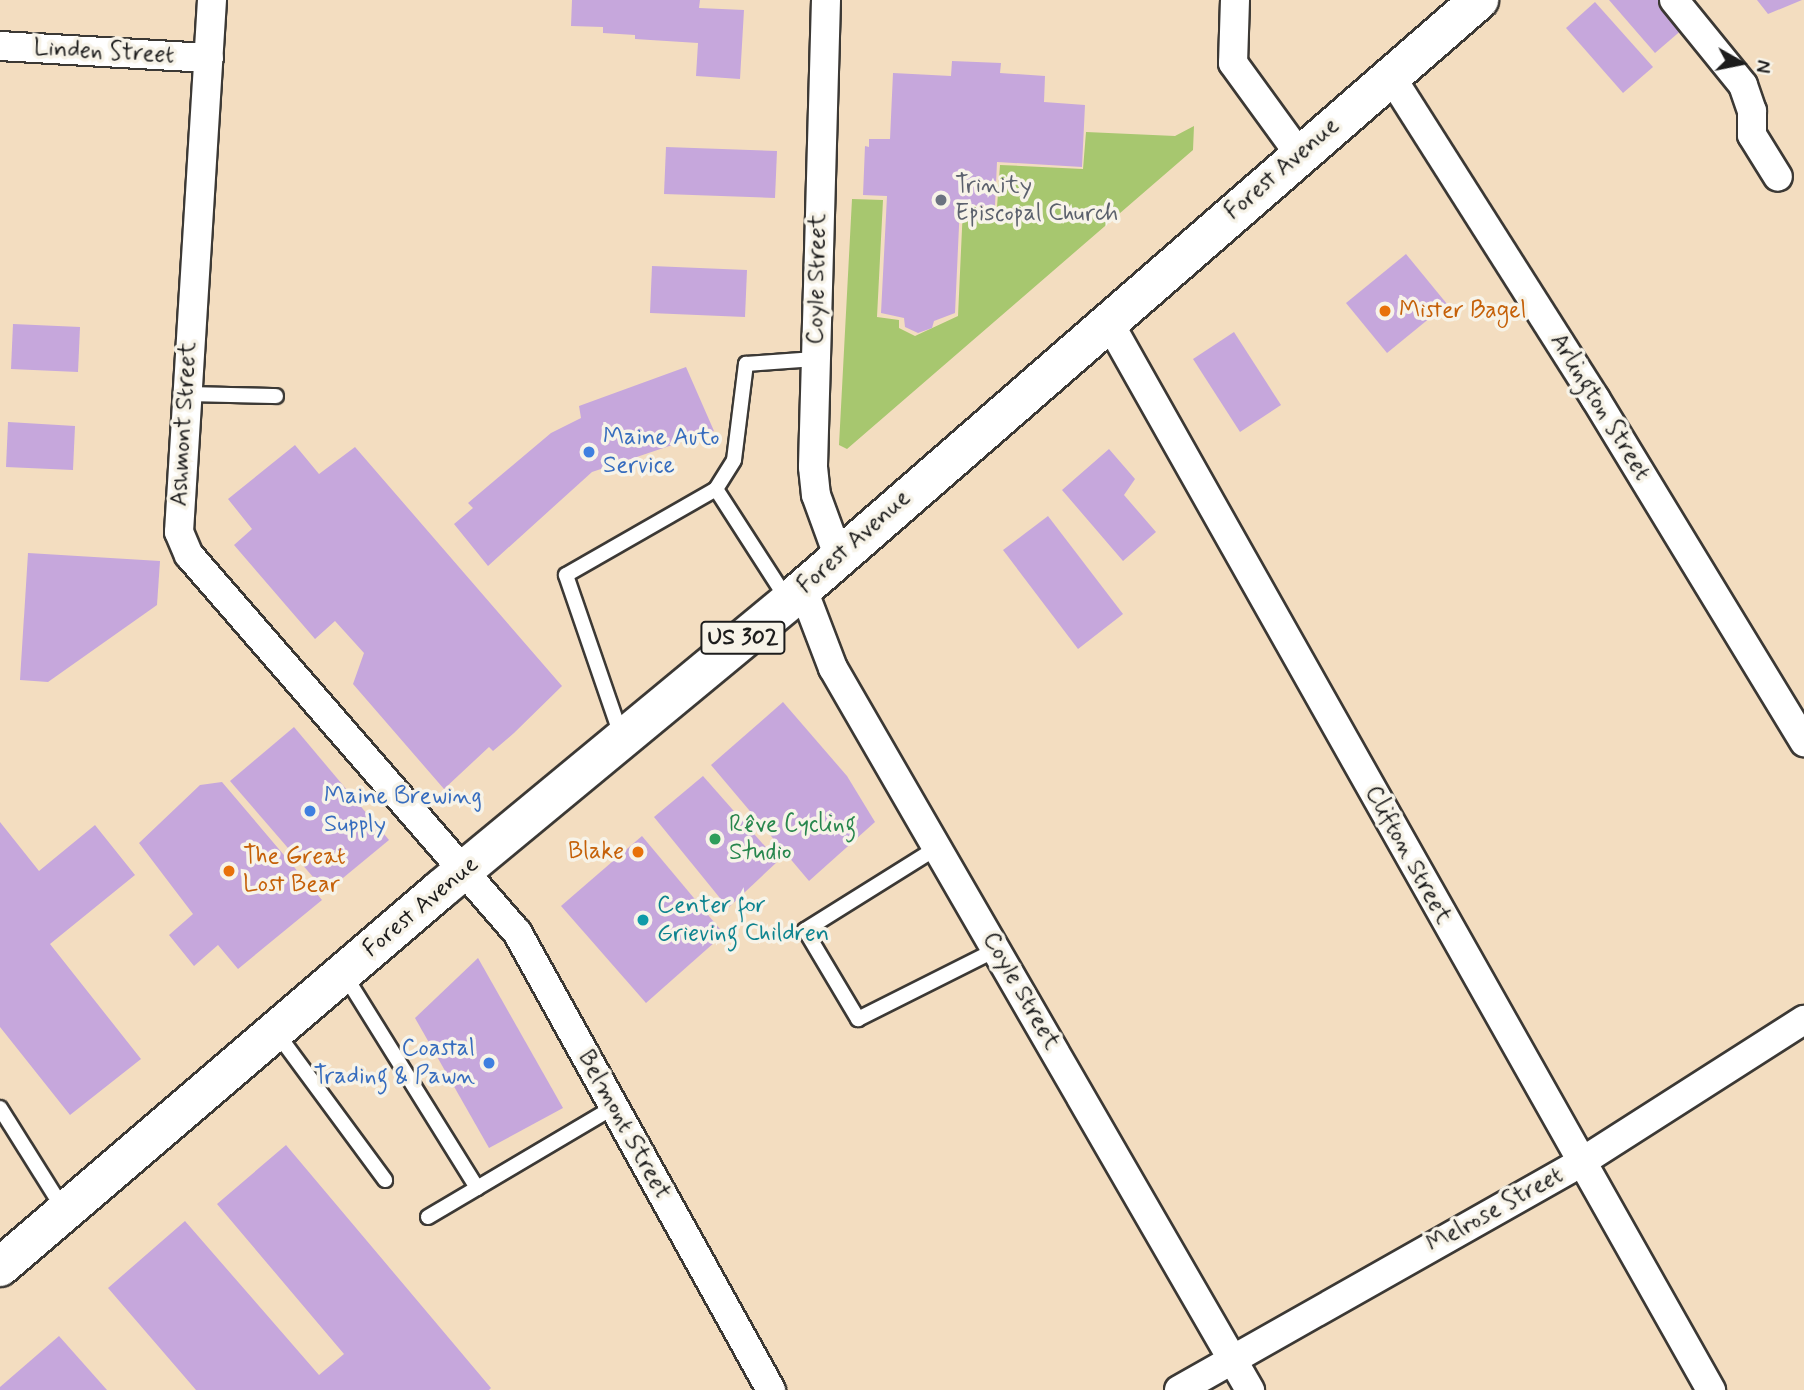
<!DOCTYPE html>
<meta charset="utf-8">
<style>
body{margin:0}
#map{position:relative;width:1804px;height:1390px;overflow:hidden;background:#f3ddc0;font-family:Mynerve,sans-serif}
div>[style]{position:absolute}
.green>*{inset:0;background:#a7c76f}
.building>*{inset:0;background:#c6a7dc}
.roads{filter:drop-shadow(2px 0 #3c3935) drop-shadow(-2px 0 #3c3935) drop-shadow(0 2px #3c3935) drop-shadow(0 -2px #3c3935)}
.service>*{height:14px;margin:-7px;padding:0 7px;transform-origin:7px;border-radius:7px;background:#fff}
.minor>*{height:28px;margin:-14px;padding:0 14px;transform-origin:14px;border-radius:14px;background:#fff}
.trunk>*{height:38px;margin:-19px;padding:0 19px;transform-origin:19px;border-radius:19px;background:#fff}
.dots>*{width:19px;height:19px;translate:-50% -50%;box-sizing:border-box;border:4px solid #f7f3e8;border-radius:50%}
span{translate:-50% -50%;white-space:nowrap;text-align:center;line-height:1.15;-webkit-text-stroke:7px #f7f3e8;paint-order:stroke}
.shield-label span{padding:2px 5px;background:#f7f3e8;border:2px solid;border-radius:5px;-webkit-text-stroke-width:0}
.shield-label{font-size:23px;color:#1c1c1c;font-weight:700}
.street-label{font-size:24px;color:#1c1c1c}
.worship-label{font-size:24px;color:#5b616d}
.left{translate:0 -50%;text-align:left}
.food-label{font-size:24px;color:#c56008}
.right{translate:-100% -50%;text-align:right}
.shop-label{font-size:24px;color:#366cbe}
.leisure-label{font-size:24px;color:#27864d}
.culture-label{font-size:24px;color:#0d838f}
.north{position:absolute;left:1706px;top:28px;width:70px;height:70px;-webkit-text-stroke:5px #f7f3e8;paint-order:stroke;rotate:99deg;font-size:19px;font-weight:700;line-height:28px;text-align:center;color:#1c1c1c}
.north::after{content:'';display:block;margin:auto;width:24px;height:32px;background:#1c1c1c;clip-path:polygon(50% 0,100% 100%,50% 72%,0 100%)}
</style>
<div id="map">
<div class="green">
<i style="clip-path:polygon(1194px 126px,1193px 150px,847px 449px,839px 445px,852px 199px,883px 200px,877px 317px,899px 320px,899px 328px,915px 336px,958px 316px,963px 207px,997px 207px,1000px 165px,1083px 169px,1086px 132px,1175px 136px)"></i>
</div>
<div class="building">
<i style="clip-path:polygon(572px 0,700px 0,699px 8px,744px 10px,740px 79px,696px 76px,698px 43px,635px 39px,635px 35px,603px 33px,603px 27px,571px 26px)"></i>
<i style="clip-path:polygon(1609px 0,1659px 0,1684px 28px,1655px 53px)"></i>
<i style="clip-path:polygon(1757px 0,1802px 0,1768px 14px)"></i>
<i style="clip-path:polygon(1595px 2px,1653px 67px,1623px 93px,1566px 28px)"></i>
<i style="clip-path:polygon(952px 61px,1001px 63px,1000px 73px,1045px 76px,1044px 102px,1085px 105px,1082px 167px,997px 162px,995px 206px,960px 205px,955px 313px,934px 321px,932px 328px,918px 333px,905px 327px,904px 318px,881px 313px,887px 196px,863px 195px,865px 146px,869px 147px,869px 139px,890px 139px,893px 73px,951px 76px)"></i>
<i style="clip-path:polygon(666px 147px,777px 151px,775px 198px,664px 194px)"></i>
<i style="clip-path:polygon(1406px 254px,1447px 304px,1387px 353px,1346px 303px)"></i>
<i style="clip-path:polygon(652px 266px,747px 270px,745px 317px,650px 313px)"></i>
<i style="clip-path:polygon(13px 324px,80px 327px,78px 372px,11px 369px)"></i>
<i style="clip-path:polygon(1234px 332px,1281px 405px,1240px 432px,1193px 359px)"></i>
<i style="clip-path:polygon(686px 367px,714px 431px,592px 472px,488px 566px,454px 524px,473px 508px,468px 503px,551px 433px,581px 418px,579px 406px)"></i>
<i style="clip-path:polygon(8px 422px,75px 426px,73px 470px,6px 467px)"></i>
<i style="clip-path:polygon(295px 445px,319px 474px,355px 447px,562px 686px,514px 733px,493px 751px,489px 747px,444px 789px,353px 684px,364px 653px,335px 621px,315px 639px,234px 545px,252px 529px,228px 499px)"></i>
<i style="clip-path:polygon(1109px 449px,1135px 479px,1124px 495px,1156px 532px,1123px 561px,1062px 490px)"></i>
<i style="clip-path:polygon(1048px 516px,1123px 614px,1078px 649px,1003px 550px)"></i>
<i style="clip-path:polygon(28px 553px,160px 561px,157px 605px,48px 682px,20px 680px)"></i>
<i style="clip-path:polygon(783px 702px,847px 776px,875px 822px,809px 881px,711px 765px)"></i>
<i style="clip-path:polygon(294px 727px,389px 840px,326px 892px,230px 781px)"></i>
<i style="clip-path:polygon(703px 776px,778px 861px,728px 908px,654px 817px)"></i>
<i style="clip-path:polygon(222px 782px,322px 900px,238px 969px,218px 945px,194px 966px,169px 935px,193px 914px,139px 843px,200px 785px)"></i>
<i style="clip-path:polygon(0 822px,39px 871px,95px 825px,135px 875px,50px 944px,141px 1059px,70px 1115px,0 1027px)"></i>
<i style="clip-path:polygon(642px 836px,724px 934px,646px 1003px,561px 906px)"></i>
<i style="clip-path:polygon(478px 958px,563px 1108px,489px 1148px,415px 1018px)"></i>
<i style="clip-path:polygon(286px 1145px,491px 1388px,489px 1390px,196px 1390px,108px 1288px,185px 1221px,319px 1375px,344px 1354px,217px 1204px)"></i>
<i style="clip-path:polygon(59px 1336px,107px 1390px,0 1390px,0 1387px)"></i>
</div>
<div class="roads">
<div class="service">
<i style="left:185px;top:394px;width:91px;rotate:1.3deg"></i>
<i style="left:716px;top:489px;width:34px;rotate:-58deg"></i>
<i style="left:734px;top:460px;width:97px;rotate:-82.9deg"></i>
<i style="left:746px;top:364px;width:69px;rotate:-4.1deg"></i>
<i style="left:621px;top:735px;width:169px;rotate:-109deg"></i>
<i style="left:566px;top:575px;width:173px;rotate:-29.8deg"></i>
<i style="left:716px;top:489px;width:131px;rotate:57.2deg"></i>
<i style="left:938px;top:847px;width:157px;rotate:148deg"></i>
<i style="left:805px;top:930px;width:104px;rotate:59.2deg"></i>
<i style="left:858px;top:1019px;width:156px;rotate:-26.7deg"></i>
<i style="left:344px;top:974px;width:252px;rotate:58.1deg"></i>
<i style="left:477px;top:1188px;width:159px;rotate:-30.6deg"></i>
<i style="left:276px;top:1032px;width:184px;rotate:53.6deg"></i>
<i style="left:0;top:1108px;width:120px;rotate:57.9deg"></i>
<i style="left:428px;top:1217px;width:57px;rotate:-30.6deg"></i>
</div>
<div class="minor">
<i style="left:212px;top:0;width:533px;rotate:93.55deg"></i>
<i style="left:179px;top:532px;width:25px;rotate:67deg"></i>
<i style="left:189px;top:555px;width:500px;rotate:49deg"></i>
<i style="left:517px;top:932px;width:524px;rotate:60.99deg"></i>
<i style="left:826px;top:0;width:467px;rotate:91.6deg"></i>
<i style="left:813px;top:467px;width:28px;rotate:84deg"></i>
<i style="left:816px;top:495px;width:64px;rotate:69.9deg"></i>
<i style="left:1235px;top:0;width:63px;rotate:91.8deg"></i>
<i style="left:1233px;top:63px;width:112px;rotate:54deg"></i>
<i style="left:1674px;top:0;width:109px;rotate:50.9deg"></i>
<i style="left:1743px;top:85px;width:28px;rotate:71deg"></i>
<i style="left:1752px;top:111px;width:24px;rotate:90deg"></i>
<i style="left:1752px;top:135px;width:49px;rotate:58.2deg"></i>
<i style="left:0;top:46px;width:209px;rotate:3.3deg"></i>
<i style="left:1390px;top:75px;width:383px;rotate:57.6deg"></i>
<i style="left:1595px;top:398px;width:403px;rotate:58.7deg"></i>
<i style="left:1107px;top:319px;width:1230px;rotate:60.58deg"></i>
<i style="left:802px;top:587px;width:87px;rotate:69.1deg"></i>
<i style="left:833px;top:668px;width:834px;rotate:59.99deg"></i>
<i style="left:1179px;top:1390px;width:461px;rotate:-29.5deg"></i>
<i style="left:1580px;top:1163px;width:266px;rotate:-32.6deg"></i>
</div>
<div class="trunk">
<i style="left:0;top:1267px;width:581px;rotate:-40.6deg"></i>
<i style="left:441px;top:889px;width:461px;rotate:-39.6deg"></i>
<i style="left:796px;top:595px;width:906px;rotate:-41.06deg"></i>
</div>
</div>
<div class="dots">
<i style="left:941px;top:200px;background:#6b7280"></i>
<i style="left:1385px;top:311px;background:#e8710a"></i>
<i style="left:589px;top:452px;background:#3f7fe0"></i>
<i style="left:310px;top:811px;background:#3f7fe0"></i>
<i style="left:715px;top:839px;background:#2e9e5b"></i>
<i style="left:638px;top:852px;background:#e8710a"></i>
<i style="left:229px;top:871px;background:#e8710a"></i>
<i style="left:643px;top:920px;background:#0f9aa8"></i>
<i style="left:489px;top:1063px;background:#3f7fe0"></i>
</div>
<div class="shield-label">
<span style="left:743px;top:638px">US 302</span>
</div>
<div class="street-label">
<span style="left:104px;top:52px;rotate:3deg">Linden Street</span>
<span style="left:1282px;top:169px;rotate:-41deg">Forest Avenue</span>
<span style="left:817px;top:279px;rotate:-89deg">Coyle Street</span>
<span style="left:1600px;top:407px;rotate:58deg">Arlington Street</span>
<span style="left:184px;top:424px;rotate:-87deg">Ashmont Street</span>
<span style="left:854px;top:542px;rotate:-42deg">Forest Avenue</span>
<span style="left:1408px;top:855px;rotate:61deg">Clifton Street</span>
<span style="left:421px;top:907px;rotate:-40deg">Forest Avenue</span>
<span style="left:1021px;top:991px;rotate:60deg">Coyle Street</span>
<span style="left:624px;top:1125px;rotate:61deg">Belmont Street</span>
<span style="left:1495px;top:1210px;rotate:-29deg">Melrose Street</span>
</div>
<div class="worship-label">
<span class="left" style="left:955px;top:200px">Trinity<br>Episcopal Church</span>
</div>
<div class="food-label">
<span class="left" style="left:1399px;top:311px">Mister Bagel</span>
<span class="right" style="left:624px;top:852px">Blake</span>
<span class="left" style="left:243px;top:871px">The Great<br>Lost Bear</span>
</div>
<div class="shop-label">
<span class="left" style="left:603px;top:452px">Maine Auto<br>Service</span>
<span class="left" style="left:324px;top:811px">Maine Brewing<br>Supply</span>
<span class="right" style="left:475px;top:1063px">Coastal<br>Trading &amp; Pawn</span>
</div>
<div class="leisure-label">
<span class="left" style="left:729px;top:839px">Rêve Cycling<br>Studio</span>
</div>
<div class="culture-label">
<span class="left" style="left:657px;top:920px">Center for<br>Grieving Children</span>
</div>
<div class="north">N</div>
</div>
